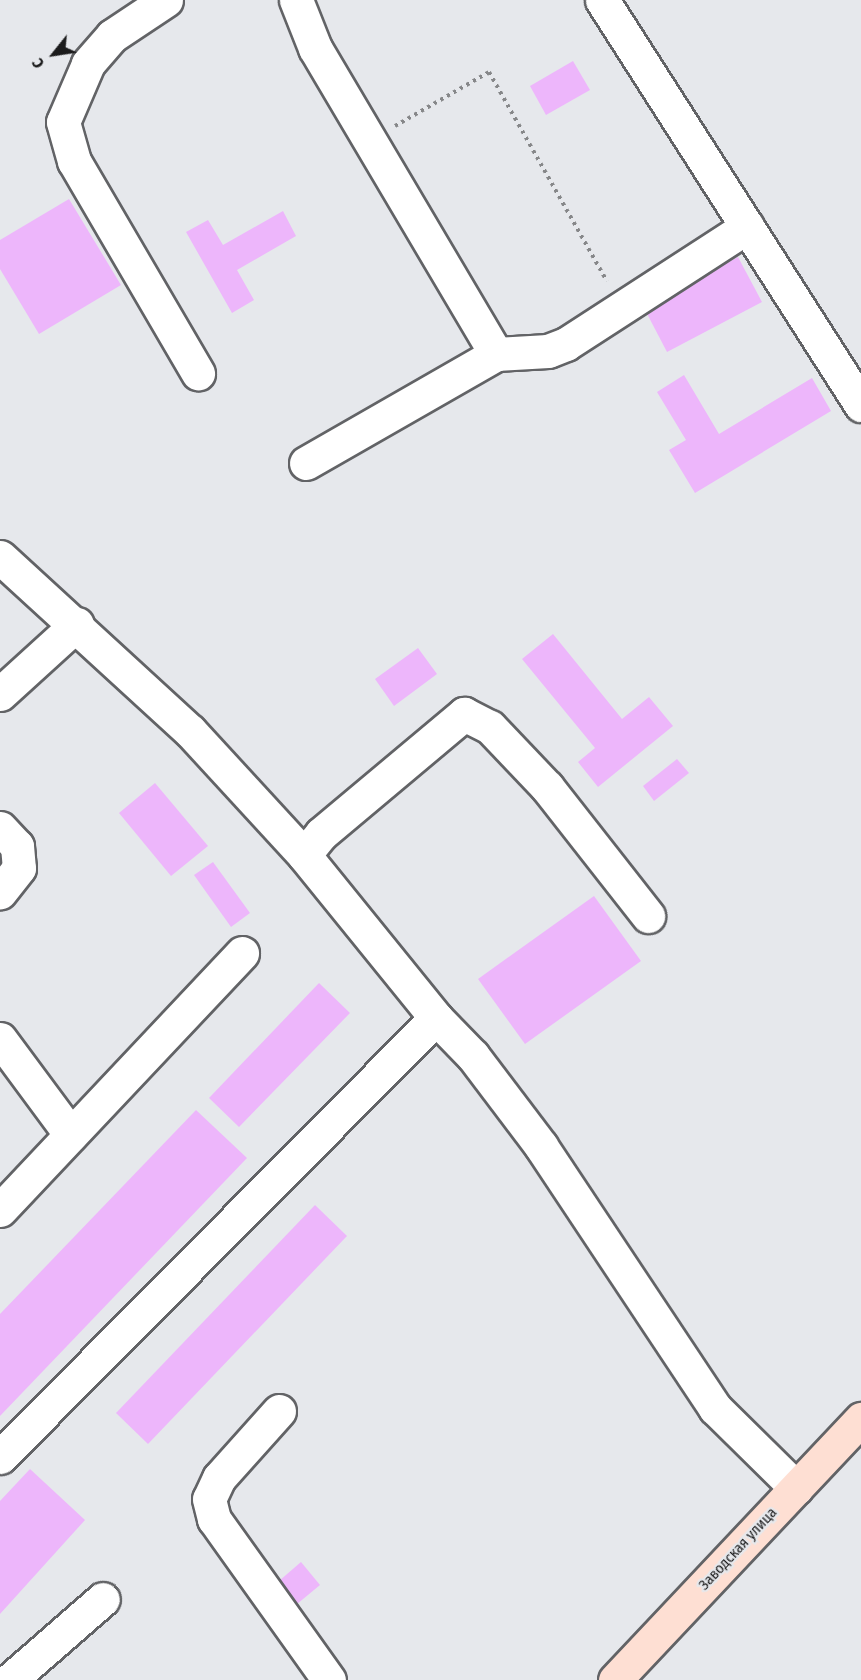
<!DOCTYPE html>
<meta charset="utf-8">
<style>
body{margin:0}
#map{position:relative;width:861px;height:1680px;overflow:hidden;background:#e6e8ec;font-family:"Fira Sans Condensed",sans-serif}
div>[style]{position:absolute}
.building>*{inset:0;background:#edb6fb}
.path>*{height:4px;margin-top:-2px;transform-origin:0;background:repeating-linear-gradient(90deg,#868789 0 3px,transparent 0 7.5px)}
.roads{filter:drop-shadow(2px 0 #626366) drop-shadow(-2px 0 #626366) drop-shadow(0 2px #626366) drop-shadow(0 -2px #626366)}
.minor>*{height:33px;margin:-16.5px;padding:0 16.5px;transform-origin:16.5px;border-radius:16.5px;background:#fff}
.major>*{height:33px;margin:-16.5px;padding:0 16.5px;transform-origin:16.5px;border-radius:16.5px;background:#fedfd3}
span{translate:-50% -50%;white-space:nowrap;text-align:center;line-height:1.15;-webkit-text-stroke:4.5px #e6e8ec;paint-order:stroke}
.street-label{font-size:15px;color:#1b1b1c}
.north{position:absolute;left:24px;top:24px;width:60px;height:60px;-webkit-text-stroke:4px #e6e8ec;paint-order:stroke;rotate:240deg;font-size:16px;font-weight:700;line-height:24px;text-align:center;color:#1b1b1c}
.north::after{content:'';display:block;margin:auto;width:21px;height:27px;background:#1b1b1c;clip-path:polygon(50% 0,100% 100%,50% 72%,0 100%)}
</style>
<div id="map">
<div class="building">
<i style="clip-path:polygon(573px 61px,590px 90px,546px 115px,530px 86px)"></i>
<i style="clip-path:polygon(69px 199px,121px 285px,39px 334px,0 269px,0 240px)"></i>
<i style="clip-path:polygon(283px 211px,296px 236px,237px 270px,254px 300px,232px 313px,186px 232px,208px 220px,223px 245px)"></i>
<i style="clip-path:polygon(738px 257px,762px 302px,667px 352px,644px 308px)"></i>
<i style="clip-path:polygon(684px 375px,719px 434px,812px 378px,831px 411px,695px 493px,669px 450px,686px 440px,657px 392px)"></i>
<i style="clip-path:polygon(553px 634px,622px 719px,649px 697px,673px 726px,598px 787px,578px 762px,595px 748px,522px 659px)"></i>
<i style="clip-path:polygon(418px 648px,437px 674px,394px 706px,375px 679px)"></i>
<i style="clip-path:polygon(677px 759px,689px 773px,654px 801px,643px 786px)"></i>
<i style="clip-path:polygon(155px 783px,208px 846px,171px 876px,119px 813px)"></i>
<i style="clip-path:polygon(213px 862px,250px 913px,231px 927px,194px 875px)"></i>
<i style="clip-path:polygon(594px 896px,641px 961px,525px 1044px,478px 979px)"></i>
<i style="clip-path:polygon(319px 983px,350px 1013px,239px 1127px,209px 1098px)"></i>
<i style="clip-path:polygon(196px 1110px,247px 1158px,0 1416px,0 1314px)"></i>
<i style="clip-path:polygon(315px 1205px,347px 1236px,148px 1444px,116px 1413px)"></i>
<i style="clip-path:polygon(30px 1469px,85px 1520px,0 1614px,0 1501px)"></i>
<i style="clip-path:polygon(301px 1562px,320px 1585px,291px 1609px,272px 1587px)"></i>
</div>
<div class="path">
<i style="left:395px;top:126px;width:108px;rotate:-29.9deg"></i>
<i style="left:489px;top:72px;width:240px;rotate:60.6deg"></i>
</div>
<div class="roads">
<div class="minor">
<i style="left:166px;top:0;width:65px;rotate:146.3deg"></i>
<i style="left:112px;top:36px;width:37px;rotate:131deg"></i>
<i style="left:88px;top:64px;width:63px;rotate:113.3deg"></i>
<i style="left:63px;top:122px;width:41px;rotate:74.2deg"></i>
<i style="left:74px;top:161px;width:246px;rotate:59.7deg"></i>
<i style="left:296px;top:0;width:52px;rotate:68.4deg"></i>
<i style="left:315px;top:48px;width:356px;rotate:59.4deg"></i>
<i style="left:602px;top:0;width:481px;rotate:57.4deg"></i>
<i style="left:306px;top:463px;width:219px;rotate:-29.8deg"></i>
<i style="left:496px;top:354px;width:52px;rotate:-3.3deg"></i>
<i style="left:548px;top:351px;width:19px;rotate:-21deg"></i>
<i style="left:566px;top:344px;width:216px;rotate:-32.9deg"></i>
<i style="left:0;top:557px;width:258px;rotate:42.5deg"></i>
<i style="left:190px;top:731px;width:168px;rotate:47.4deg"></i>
<i style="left:304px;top:855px;width:210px;rotate:51deg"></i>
<i style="left:436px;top:1018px;width:53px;rotate:45.8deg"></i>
<i style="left:473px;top:1056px;width:113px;rotate:52.9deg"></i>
<i style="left:541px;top:1146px;width:315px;rotate:56.4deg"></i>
<i style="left:715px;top:1408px;width:114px;rotate:44.6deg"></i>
<i style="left:0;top:694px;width:104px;rotate:-42.3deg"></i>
<i style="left:0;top:828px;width:25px;rotate:47deg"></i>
<i style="left:17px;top:846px;width:22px;rotate:85deg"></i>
<i style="left:19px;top:868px;width:31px;rotate:128deg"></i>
<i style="left:304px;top:855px;width:27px;rotate:-51deg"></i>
<i style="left:321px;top:834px;width:187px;rotate:-40deg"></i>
<i style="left:464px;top:714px;width:29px;rotate:27deg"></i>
<i style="left:490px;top:727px;width:83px;rotate:46.5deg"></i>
<i style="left:547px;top:787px;width:164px;rotate:51.9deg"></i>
<i style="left:0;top:1039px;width:119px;rotate:53.5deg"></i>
<i style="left:0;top:1210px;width:353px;rotate:-46.7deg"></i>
<i style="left:279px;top:1411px;width:90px;rotate:131.8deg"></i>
<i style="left:219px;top:1478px;width:23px;rotate:115deg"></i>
<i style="left:209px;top:1499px;width:21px;rotate:76deg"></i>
<i style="left:214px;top:1519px;width:198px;rotate:54.5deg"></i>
<i style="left:0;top:1457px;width:619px;rotate:-45.2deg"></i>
<i style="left:10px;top:1680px;width:123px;rotate:-41.1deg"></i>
</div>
<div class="major">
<i style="left:615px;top:1680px;width:359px;rotate:-46.7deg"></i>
</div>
</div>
<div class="street-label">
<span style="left:738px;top:1549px;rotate:-47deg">Заводская улица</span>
</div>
<div class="north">С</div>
</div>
